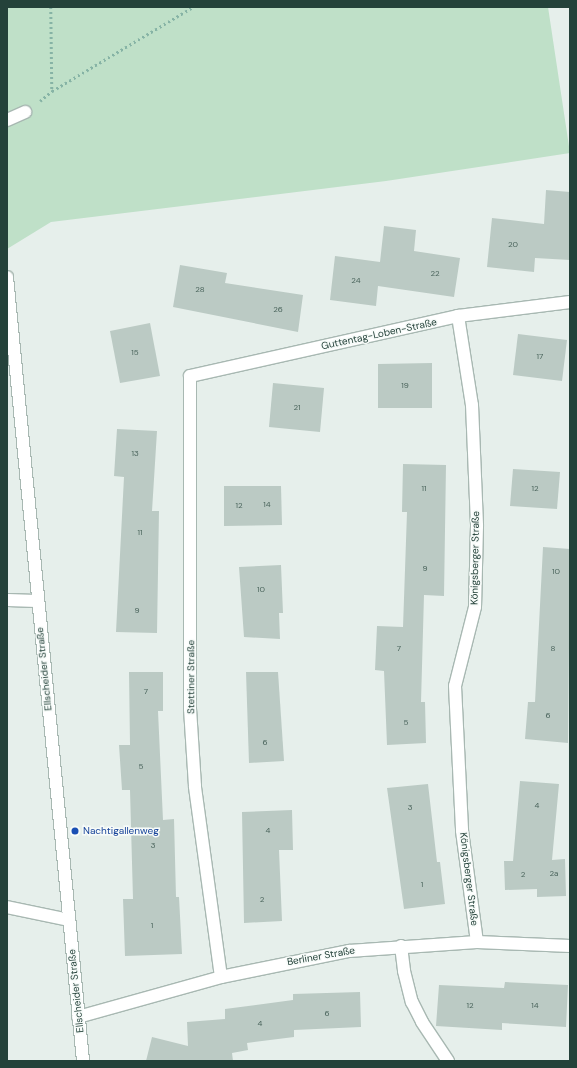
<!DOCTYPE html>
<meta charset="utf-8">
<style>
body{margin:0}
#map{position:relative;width:577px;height:1068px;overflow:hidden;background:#e6efeb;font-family:"DM Sans",sans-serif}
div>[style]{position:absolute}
.green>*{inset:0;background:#bfe0c8}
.building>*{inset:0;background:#bbcac4}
.path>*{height:2.5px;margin-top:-1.25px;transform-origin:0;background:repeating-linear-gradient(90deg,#86b3a5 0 2px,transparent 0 5px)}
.roads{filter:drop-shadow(1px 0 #a8b8b2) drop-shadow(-1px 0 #a8b8b2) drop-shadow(0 1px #a8b8b2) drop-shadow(0 -1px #a8b8b2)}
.lane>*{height:12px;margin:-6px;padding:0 6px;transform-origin:6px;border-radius:6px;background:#fff}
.street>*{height:12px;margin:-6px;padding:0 6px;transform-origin:6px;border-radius:6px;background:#fff}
.secondary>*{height:12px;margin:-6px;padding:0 6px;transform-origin:6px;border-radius:6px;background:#fff}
.dots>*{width:11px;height:11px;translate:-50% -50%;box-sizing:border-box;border:2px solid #f7fbf9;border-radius:50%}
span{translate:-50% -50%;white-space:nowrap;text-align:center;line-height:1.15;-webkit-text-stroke:3px #f7fbf9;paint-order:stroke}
.number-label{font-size:8px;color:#4a645c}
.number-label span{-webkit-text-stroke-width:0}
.street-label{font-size:10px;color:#24423a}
.transit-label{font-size:10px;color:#164399}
.left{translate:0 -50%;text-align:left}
.frame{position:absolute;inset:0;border:8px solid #24423a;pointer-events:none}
</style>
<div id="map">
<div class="green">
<i style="clip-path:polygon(7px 7px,548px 7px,570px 153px,386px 181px,51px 222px,7px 249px)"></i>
</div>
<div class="building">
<i style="clip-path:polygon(546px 190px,570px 192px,570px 260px,535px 258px,534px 272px,487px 267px,492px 218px,544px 224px)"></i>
<i style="clip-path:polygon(384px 226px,416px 230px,414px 251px,460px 258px,454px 297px,378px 286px,376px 306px,330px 300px,335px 256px,380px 262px)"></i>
<i style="clip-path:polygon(180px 265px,227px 273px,225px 283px,303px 295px,298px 332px,173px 307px)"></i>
<i style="clip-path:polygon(150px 323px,160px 376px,120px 383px,110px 331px)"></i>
<i style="clip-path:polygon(518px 334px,567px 340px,562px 381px,513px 375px)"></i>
<i style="clip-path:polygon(432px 363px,432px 408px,378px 408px,378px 364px)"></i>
<i style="clip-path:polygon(273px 383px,324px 388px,320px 432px,269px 427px)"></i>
<i style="clip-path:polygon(117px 429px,157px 431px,152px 511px,159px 511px,157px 633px,116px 632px,124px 477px,114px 476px)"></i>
<i style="clip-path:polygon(403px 464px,446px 465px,444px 596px,424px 595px,421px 702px,425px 702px,426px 743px,387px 745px,384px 671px,375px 670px,377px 626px,403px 627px,407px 512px,402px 512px)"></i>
<i style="clip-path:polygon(513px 469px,560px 472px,557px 509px,510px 506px)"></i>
<i style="clip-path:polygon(224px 486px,281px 486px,282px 525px,224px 526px)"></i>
<i style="clip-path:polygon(543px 547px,570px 549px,568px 743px,525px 739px,528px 702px,535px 702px)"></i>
<i style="clip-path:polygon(281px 565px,283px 613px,279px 613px,280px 639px,244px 637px,239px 567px)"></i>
<i style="clip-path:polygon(129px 672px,163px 672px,163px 711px,158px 711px,163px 820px,174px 819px,176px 897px,179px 897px,182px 954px,125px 956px,123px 899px,133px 899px,130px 790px,122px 790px,119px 745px,130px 745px)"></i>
<i style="clip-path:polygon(246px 672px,278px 672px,284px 761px,249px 763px)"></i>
<i style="clip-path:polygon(520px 781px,559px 784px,552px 860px,565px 859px,566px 896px,537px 897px,537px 889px,505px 890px,504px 861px,513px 861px)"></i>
<i style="clip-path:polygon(428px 784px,437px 862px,440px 862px,445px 904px,404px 909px,387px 788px)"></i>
<i style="clip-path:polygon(292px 810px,293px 850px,279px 850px,282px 921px,244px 923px,242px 812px)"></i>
<i style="clip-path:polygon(505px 982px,568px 985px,566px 1027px,502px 1023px,502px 1030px,436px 1026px,439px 985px,504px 988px)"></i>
<i style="clip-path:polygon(360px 992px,361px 1027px,294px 1030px,294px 1037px,247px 1043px,248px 1050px,232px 1053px,233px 1061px,146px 1061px,152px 1037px,188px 1046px,187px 1022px,225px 1019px,225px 1009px,293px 1000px,293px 994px)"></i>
</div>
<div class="path">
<i style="left:51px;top:7px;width:84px;rotate:89.3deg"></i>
<i style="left:40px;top:101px;width:16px;rotate:-40deg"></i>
<i style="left:52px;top:91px;width:164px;rotate:-30.8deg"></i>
</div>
<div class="roads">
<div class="lane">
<i style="left:7px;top:120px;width:20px;rotate:-24deg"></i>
<i style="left:401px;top:946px;width:25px;rotate:83deg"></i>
<i style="left:404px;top:971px;width:32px;rotate:76deg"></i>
<i style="left:412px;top:1002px;width:22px;rotate:63deg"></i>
<i style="left:422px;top:1022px;width:47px;rotate:56.3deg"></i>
</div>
<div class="street">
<i style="left:458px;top:316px;width:90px;rotate:81.1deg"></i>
<i style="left:472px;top:405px;width:121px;rotate:87.6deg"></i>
<i style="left:477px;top:526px;width:81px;rotate:91.4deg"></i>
<i style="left:475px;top:607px;width:81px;rotate:104.2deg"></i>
<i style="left:455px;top:686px;width:145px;rotate:87.2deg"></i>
<i style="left:462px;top:831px;width:112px;rotate:82.3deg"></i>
<i style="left:7px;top:600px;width:30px;rotate:2deg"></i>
<i style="left:7px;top:907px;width:63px;rotate:11.8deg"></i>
<i style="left:221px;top:977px;width:193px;rotate:-97.8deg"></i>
<i style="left:195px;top:786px;width:77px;rotate:-93.7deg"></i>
<i style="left:190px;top:709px;width:333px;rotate:-90deg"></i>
<i style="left:190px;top:376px;width:275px;rotate:-12.6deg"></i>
<i style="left:458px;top:316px;width:113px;rotate:-7.1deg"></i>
<i style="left:78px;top:1017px;width:148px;rotate:-15.6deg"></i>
<i style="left:221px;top:977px;width:131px;rotate:-11.5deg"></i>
<i style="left:349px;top:951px;width:128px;rotate:-4deg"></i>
<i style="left:477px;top:942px;width:93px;rotate:2.5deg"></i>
</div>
<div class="secondary">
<i style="left:7px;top:277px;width:788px;rotate:84.46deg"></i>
</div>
</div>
<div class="dots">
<i style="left:75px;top:831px;background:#1a4fb4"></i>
</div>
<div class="number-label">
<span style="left:513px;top:245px">20</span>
<span style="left:435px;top:274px">22</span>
<span style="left:356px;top:281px">24</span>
<span style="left:200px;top:290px">28</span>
<span style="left:278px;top:310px">26</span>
<span style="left:135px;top:353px">15</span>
<span style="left:540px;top:357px">17</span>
<span style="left:405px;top:386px">19</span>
<span style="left:297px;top:408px">21</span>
<span style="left:135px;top:454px">13</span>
<span style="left:424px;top:489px">11</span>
<span style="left:535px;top:489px">12</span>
<span style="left:267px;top:505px">14</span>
<span style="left:239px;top:506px">12</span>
<span style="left:140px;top:533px">11</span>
<span style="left:425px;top:569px">9</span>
<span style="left:556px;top:572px">10</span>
<span style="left:261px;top:590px">10</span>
<span style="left:137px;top:611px">9</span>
<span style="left:399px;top:649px">7</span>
<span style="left:553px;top:649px">8</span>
<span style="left:146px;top:692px">7</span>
<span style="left:548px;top:716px">6</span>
<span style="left:406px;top:723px">5</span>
<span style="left:265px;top:743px">6</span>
<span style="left:141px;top:767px">5</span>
<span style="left:537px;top:806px">4</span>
<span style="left:410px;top:808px">3</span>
<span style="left:268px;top:831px">4</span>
<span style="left:153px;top:846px">3</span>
<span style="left:554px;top:874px">2a</span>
<span style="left:523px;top:875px">2</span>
<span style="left:422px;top:885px">1</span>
<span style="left:262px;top:900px">2</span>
<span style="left:152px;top:926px">1</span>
<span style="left:470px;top:1006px">12</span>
<span style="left:535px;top:1006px">14</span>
<span style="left:327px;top:1014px">6</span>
<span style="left:260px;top:1024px">4</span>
</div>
<div class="street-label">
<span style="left:379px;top:334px;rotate:-12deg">Guttentag-Loben-Straße</span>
<span style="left:475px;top:558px;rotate:-89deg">Königsberger Straße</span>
<span style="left:44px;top:669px;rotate:-96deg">Ellscheider Straße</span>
<span style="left:191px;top:677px;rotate:-90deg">Stettiner Straße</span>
<span style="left:469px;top:879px;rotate:83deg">Königsberger Straße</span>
<span style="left:321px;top:956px;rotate:-10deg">Berliner Straße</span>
<span style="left:76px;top:991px;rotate:-96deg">Ellscheider Straße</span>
</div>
<div class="transit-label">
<span class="left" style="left:83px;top:831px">Nachtigallenweg</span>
</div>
<div class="frame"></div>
</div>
